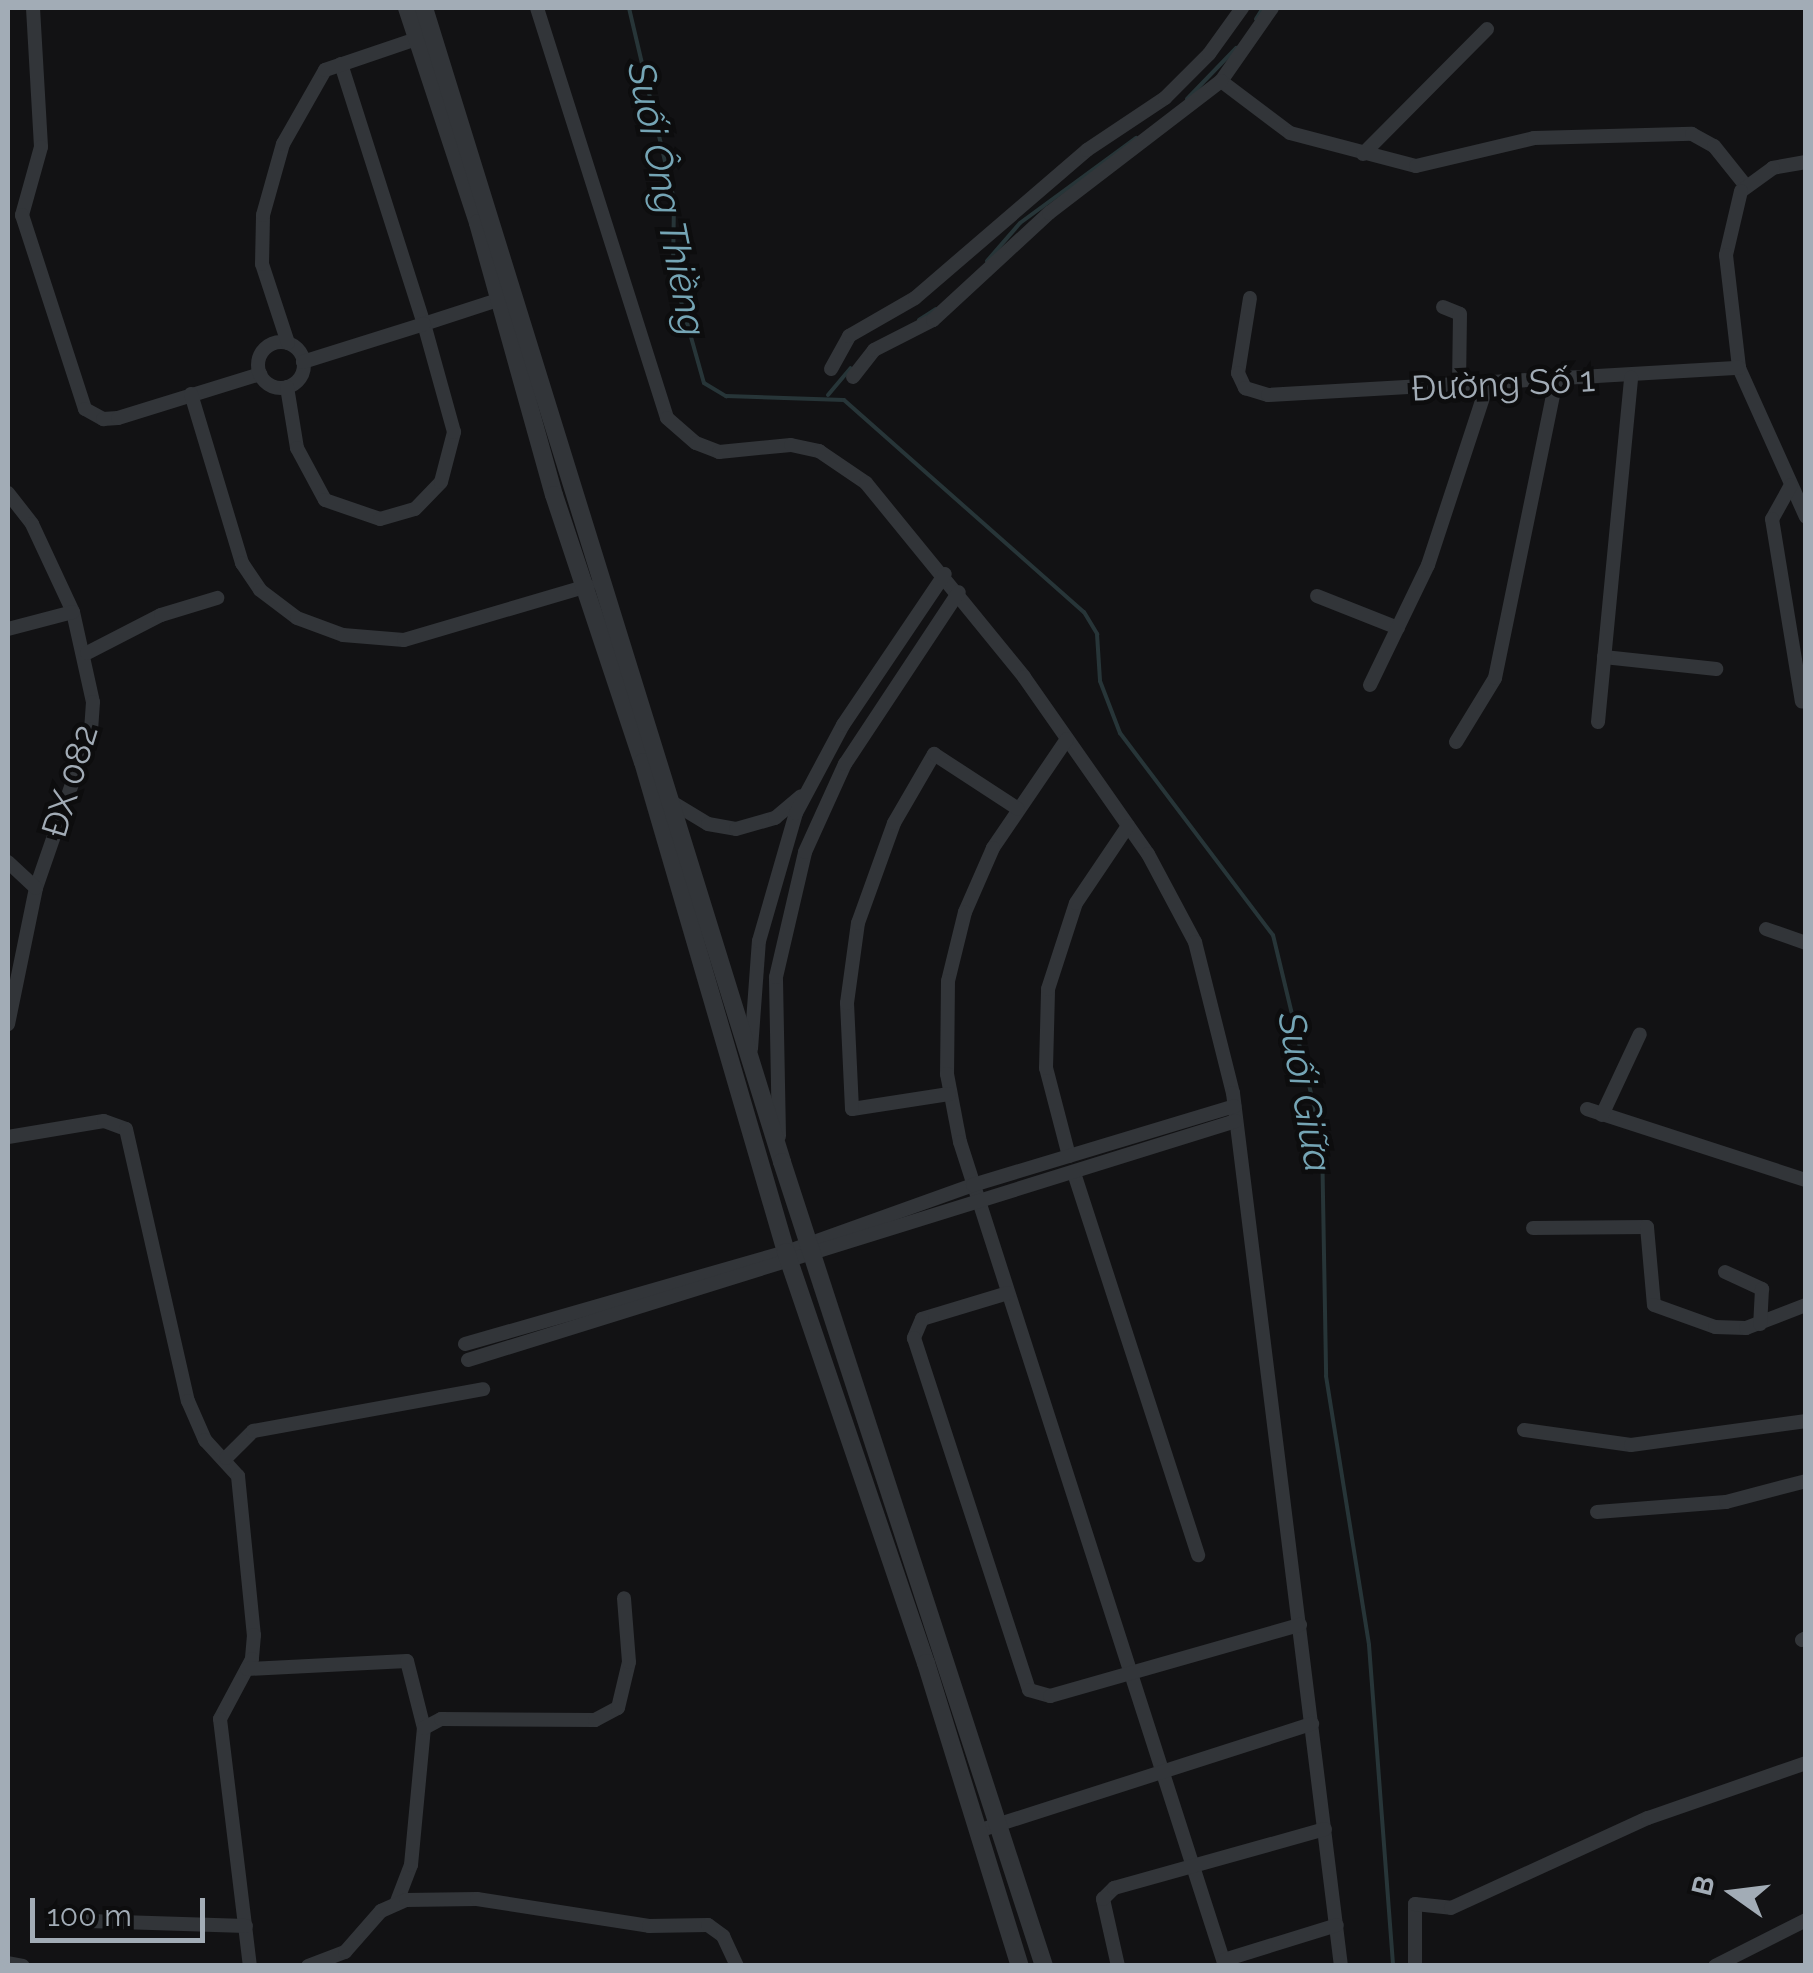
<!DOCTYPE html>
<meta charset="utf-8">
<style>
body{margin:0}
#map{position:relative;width:1813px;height:1973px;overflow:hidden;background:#121214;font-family:Raleway,sans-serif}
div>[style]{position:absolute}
.stream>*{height:4px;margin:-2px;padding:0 2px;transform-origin:2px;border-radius:2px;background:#273538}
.minor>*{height:14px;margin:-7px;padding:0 7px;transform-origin:7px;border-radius:7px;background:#323539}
.minor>.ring{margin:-7px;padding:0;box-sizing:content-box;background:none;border:14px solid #323539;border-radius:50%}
.tertiary>*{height:18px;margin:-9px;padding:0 9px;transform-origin:9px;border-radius:9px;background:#323539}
span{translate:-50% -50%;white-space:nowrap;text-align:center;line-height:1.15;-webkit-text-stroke:9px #0d0d0e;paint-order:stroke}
.street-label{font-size:35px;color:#a2acb6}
.water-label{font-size:38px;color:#75a5b5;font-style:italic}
.frame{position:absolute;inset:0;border:10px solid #a2acb6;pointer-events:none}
.north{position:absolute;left:1683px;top:1843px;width:100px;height:100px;-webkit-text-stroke:8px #0d0d0e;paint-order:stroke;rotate:284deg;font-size:28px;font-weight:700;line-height:40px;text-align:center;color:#a2acb6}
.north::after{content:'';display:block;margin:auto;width:35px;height:45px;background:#a2acb6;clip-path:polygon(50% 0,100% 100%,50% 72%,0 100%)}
.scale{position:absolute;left:30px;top:1898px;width:175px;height:45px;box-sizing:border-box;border:5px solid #a2acb6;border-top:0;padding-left:12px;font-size:30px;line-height:35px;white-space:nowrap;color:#a2acb6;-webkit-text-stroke:8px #0d0d0e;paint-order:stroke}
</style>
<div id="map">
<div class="stream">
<i style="left:629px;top:8px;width:197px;rotate:76.8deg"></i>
<i style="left:674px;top:200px;width:73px;rotate:90.8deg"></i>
<i style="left:673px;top:273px;width:114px;rotate:74.3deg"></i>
<i style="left:704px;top:383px;width:26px;rotate:31deg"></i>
<i style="left:726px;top:396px;width:118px;rotate:1.9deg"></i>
<i style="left:844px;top:400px;width:320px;rotate:41.5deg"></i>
<i style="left:1084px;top:612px;width:26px;rotate:59deg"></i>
<i style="left:1097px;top:634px;width:47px;rotate:86.3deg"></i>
<i style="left:1100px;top:681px;width:56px;rotate:69deg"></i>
<i style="left:1120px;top:733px;width:253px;rotate:52.9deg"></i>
<i style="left:1273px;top:935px;width:210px;rotate:76.5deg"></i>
<i style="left:1322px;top:1139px;width:237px;rotate:89deg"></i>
<i style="left:1326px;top:1376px;width:272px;rotate:80.9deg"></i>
<i style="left:1369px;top:1645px;width:322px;rotate:85.7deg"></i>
<i style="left:1256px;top:19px;width:13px;rotate:-58deg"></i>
<i style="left:1187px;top:99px;width:71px;rotate:-46.1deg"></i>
<i style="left:987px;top:261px;width:50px;rotate:-49deg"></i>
<i style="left:1020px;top:223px;width:144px;rotate:-36.2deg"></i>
<i style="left:919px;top:320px;width:20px;rotate:-33deg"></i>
<i style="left:828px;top:395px;width:35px;rotate:-50deg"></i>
</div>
<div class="minor">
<i style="left:33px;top:8px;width:139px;rotate:86.7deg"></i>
<i style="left:41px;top:147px;width:71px;rotate:105.6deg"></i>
<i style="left:22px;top:215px;width:204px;rotate:72deg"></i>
<i style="left:85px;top:409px;width:21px;rotate:29deg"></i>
<i style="left:103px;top:419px;width:15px;rotate:-4deg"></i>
<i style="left:118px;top:418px;width:149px;rotate:-17.2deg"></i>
<i style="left:537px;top:8px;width:430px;rotate:72.4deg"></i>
<i style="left:667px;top:418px;width:38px;rotate:41deg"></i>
<i style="left:696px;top:443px;width:25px;rotate:21deg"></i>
<i style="left:719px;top:452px;width:72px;rotate:-5.6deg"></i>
<i style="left:791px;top:445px;width:29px;rotate:12deg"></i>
<i style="left:819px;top:451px;width:57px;rotate:34.2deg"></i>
<i style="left:866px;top:483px;width:250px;rotate:50.8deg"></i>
<i style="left:1024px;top:677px;width:216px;rotate:55deg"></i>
<i style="left:1148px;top:854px;width:100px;rotate:61.9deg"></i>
<i style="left:1195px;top:942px;width:156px;rotate:75.9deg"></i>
<i style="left:1233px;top:1093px;width:880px;rotate:82.95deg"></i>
<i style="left:1272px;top:8px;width:89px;rotate:124.9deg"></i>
<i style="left:1221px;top:81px;width:86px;rotate:37deg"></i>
<i style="left:1290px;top:133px;width:130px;rotate:14.7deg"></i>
<i style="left:1416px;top:166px;width:121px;rotate:-13.3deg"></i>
<i style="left:1534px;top:138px;width:158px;rotate:-1.5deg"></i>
<i style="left:1692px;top:134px;width:25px;rotate:29deg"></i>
<i style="left:1714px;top:146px;width:51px;rotate:51.3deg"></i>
<i style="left:341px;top:64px;width:273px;rotate:72.3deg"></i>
<i style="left:424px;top:324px;width:78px;rotate:-18deg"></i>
<i style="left:1363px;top:154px;width:176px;rotate:-45.2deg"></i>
<i style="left:1806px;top:162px;width:34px;rotate:170deg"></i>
<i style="left:1773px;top:168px;width:39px;rotate:144deg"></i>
<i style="left:1741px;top:191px;width:66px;rotate:103.2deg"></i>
<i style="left:1726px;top:255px;width:114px;rotate:83.4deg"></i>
<i style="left:1739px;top:368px;width:163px;rotate:65.8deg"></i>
<i style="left:1250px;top:298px;width:76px;rotate:99.1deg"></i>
<i style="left:1238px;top:373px;width:17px;rotate:65deg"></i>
<i style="left:1245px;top:388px;width:24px;rotate:17deg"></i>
<i style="left:1268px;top:395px;width:472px;rotate:-3.3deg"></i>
<i style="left:1443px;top:307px;width:18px;rotate:22deg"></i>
<i style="left:1460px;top:314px;width:71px;rotate:90.8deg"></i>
<i class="ring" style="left:258px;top:342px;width:32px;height:32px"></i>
<i style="left:288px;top:343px;width:83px;rotate:-108.2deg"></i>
<i style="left:262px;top:264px;width:49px;rotate:-88.8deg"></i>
<i style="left:263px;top:215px;width:74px;rotate:-74.3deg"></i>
<i style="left:283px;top:144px;width:85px;rotate:-60.4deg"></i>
<i style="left:325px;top:70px;width:96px;rotate:-18.8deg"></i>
<i style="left:831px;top:369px;width:38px;rotate:-61deg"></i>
<i style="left:849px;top:336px;width:76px;rotate:-29.9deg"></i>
<i style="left:915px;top:298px;width:227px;rotate:-40.7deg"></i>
<i style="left:1087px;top:150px;width:94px;rotate:-33.7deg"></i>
<i style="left:1165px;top:98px;width:62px;rotate:-45deg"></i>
<i style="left:1209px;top:54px;width:57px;rotate:-54.3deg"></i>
<i style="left:853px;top:377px;width:34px;rotate:-52deg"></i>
<i style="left:874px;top:350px;width:66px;rotate:-27deg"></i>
<i style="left:933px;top:320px;width:158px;rotate:-42.7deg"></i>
<i style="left:1049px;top:213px;width:217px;rotate:-37.5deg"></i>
<i style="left:287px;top:387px;width:62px;rotate:80.7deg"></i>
<i style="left:297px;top:448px;width:59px;rotate:61.7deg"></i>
<i style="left:325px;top:500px;width:58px;rotate:19.1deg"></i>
<i style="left:380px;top:519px;width:36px;rotate:-16deg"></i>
<i style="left:415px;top:509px;width:37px;rotate:-46deg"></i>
<i style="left:441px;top:482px;width:52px;rotate:-75.4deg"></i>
<i style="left:454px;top:432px;width:112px;rotate:-105.5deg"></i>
<i style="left:424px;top:324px;width:127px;rotate:162.6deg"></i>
<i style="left:191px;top:394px;width:177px;rotate:73.2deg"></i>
<i style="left:242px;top:563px;width:32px;rotate:56deg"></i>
<i style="left:260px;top:590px;width:46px;rotate:37.1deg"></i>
<i style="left:297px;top:618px;width:49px;rotate:20.3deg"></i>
<i style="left:343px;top:635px;width:61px;rotate:4.7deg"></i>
<i style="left:404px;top:640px;width:192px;rotate:-16.4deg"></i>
<i style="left:1791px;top:485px;width:39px;rotate:119deg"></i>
<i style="left:1772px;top:519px;width:185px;rotate:80.7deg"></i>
<i style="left:8px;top:493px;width:39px;rotate:52deg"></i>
<i style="left:32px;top:524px;width:97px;rotate:65deg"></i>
<i style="left:73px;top:612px;width:92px;rotate:77.5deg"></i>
<i style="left:93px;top:702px;width:27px;rotate:94deg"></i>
<i style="left:91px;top:729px;width:168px;rotate:109.1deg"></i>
<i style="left:36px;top:888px;width:139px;rotate:101.6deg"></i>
<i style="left:1317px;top:596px;width:87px;rotate:21.6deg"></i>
<i style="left:8px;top:629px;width:67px;rotate:-14.7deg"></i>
<i style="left:87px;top:653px;width:83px;rotate:-27.2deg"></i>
<i style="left:161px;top:615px;width:59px;rotate:-16.9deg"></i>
<i style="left:1604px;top:657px;width:113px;rotate:6.1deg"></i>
<i style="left:1370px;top:685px;width:133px;rotate:-64.2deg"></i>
<i style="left:1428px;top:565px;width:193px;rotate:-71.8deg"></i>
<i style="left:1598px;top:722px;width:346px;rotate:-84.5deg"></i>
<i style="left:1067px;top:739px;width:132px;rotate:124.2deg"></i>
<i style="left:993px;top:848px;width:70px;rotate:113.6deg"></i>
<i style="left:965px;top:912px;width:71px;rotate:103.8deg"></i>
<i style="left:948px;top:981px;width:93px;rotate:90.6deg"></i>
<i style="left:947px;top:1074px;width:69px;rotate:79.2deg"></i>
<i style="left:960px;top:1142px;width:866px;rotate:72.17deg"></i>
<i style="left:1456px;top:742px;width:75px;rotate:-58.6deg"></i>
<i style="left:1495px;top:678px;width:302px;rotate:-78.4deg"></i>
<i style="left:670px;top:801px;width:44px;rotate:31.2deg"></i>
<i style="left:708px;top:824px;width:28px;rotate:10deg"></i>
<i style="left:736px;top:829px;width:41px;rotate:-15.8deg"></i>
<i style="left:775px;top:818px;width:34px;rotate:-40deg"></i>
<i style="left:8px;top:862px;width:38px;rotate:43deg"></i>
<i style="left:1766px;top:929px;width:42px;rotate:19.3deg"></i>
<i style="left:751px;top:1049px;width:108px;rotate:-85.8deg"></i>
<i style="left:759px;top:941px;width:133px;rotate:-73.9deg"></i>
<i style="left:796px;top:813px;width:100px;rotate:-61.9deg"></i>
<i style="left:843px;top:725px;width:182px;rotate:-56deg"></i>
<i style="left:949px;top:1094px;width:98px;rotate:171.2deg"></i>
<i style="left:852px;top:1109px;width:106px;rotate:-92.7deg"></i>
<i style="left:847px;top:1003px;width:81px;rotate:-82.2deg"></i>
<i style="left:858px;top:923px;width:106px;rotate:-70.2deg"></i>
<i style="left:894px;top:823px;width:80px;rotate:-59.9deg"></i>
<i style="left:934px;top:754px;width:100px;rotate:33.2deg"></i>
<i style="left:1587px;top:1109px;width:230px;rotate:18deg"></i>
<i style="left:1602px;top:1115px;width:89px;rotate:-64.9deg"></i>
<i style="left:779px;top:1136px;width:159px;rotate:-91.1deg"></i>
<i style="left:776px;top:977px;width:128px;rotate:-76.9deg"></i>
<i style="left:805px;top:852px;width:97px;rotate:-65.6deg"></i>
<i style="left:845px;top:764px;width:206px;rotate:-56.5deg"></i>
<i style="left:8px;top:1137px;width:97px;rotate:-9.5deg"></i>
<i style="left:104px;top:1121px;width:23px;rotate:20deg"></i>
<i style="left:126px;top:1129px;width:279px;rotate:77.2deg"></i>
<i style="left:188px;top:1401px;width:43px;rotate:66.4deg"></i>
<i style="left:205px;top:1440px;width:49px;rotate:47.5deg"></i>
<i style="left:238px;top:1476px;width:160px;rotate:84.3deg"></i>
<i style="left:254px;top:1635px;width:24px;rotate:95deg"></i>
<i style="left:252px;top:1659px;width:68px;rotate:118.1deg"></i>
<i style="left:220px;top:1719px;width:249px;rotate:83.1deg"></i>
<i style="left:1069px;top:1156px;width:91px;rotate:-104.6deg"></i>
<i style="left:1046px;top:1068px;width:79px;rotate:-88.5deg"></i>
<i style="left:1048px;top:989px;width:90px;rotate:-72deg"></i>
<i style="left:1076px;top:903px;width:93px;rotate:-56deg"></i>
<i style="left:1074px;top:1173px;width:402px;rotate:72deg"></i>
<i style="left:1533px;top:1228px;width:114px;rotate:-0.5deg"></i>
<i style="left:1647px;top:1227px;width:78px;rotate:84.9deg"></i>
<i style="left:1654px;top:1305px;width:65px;rotate:19.8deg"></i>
<i style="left:1715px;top:1327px;width:31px;rotate:2deg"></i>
<i style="left:1746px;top:1328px;width:64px;rotate:-21deg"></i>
<i style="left:1725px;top:1272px;width:41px;rotate:24.7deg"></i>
<i style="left:1762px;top:1289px;width:35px;rotate:93deg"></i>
<i style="left:1008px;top:1293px;width:90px;rotate:163.2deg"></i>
<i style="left:922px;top:1319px;width:21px;rotate:113deg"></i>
<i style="left:914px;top:1338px;width:370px;rotate:71.9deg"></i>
<i style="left:1029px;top:1690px;width:22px;rotate:16deg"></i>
<i style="left:1050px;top:1696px;width:260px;rotate:-15.9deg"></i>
<i style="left:465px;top:1344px;width:334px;rotate:-16deg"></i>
<i style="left:786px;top:1252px;width:199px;rotate:-19.7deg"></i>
<i style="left:973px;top:1185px;width:273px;rotate:-16.8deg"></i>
<i style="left:468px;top:1360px;width:804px;rotate:-17.29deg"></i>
<i style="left:1524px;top:1430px;width:108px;rotate:8deg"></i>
<i style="left:1631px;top:1445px;width:177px;rotate:-7.8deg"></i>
<i style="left:226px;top:1458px;width:38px;rotate:-45deg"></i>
<i style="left:253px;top:1431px;width:234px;rotate:-10.3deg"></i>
<i style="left:1597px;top:1512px;width:129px;rotate:-4.4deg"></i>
<i style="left:1726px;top:1502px;width:83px;rotate:-14.7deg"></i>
<i style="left:1802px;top:1640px;width:4px;rotate:-27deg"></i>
<i style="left:247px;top:1669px;width:160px;rotate:-2.9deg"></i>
<i style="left:407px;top:1661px;width:69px;rotate:75.8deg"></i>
<i style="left:978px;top:1831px;width:351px;rotate:-17.8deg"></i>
<i style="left:396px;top:1904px;width:42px;rotate:-69deg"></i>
<i style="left:411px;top:1865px;width:138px;rotate:-84.6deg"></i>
<i style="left:424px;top:1728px;width:19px;rotate:-28deg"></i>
<i style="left:441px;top:1719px;width:154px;rotate:0.4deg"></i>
<i style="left:595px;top:1720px;width:26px;rotate:-28deg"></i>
<i style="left:618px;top:1708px;width:47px;rotate:-76.6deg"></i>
<i style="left:629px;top:1662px;width:64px;rotate:-94.5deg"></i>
<i style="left:89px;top:1921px;width:157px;rotate:1.8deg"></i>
<i style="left:1224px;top:1960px;width:118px;rotate:-17.2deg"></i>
<i style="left:8px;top:1963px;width:15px;rotate:11deg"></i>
<i style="left:308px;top:1966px;width:40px;rotate:-21deg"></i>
<i style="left:345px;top:1952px;width:55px;rotate:-48.7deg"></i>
<i style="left:381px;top:1911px;width:27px;rotate:-24deg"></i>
<i style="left:406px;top:1900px;width:71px;rotate:-0.8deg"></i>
<i style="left:477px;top:1899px;width:174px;rotate:8.9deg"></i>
<i style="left:649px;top:1926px;width:59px;rotate:-1deg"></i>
<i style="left:708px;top:1925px;width:19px;rotate:36deg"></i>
<i style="left:723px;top:1936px;width:33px;rotate:65deg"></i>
<i style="left:1118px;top:1966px;width:69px;rotate:-102.6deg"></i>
<i style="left:1103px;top:1899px;width:16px;rotate:-45deg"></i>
<i style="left:1114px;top:1888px;width:219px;rotate:-15.6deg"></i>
<i style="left:1415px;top:1966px;width:62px;rotate:-90deg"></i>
<i style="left:1415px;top:1904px;width:36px;rotate:6deg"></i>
<i style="left:1451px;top:1908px;width:217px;rotate:-24.6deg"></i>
<i style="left:1648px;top:1818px;width:167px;rotate:-19.2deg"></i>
<i style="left:1715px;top:1966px;width:102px;rotate:-26.8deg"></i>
</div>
<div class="tertiary">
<i style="left:407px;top:8px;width:226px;rotate:71.7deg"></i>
<i style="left:478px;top:223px;width:282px;rotate:74.4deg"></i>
<i style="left:554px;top:495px;width:281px;rotate:71.6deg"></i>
<i style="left:643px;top:762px;width:510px;rotate:73.73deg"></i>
<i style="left:786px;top:1252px;width:434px;rotate:71.2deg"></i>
<i style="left:926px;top:1663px;width:317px;rotate:72.8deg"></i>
<i style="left:424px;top:8px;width:1208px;rotate:72.76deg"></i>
<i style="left:782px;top:1162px;width:846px;rotate:71.95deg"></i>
</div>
<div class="street-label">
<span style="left:1503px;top:384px;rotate:-3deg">Đường Số 1</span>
<span style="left:70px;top:781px;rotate:-73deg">ĐX 082</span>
</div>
<div class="water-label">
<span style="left:667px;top:199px;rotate:79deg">Suối Ông Thiềng</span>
<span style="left:1305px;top:1092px;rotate:80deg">Suối Giữa</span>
</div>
<div class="frame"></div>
<div class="north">B</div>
<div class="scale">100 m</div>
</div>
